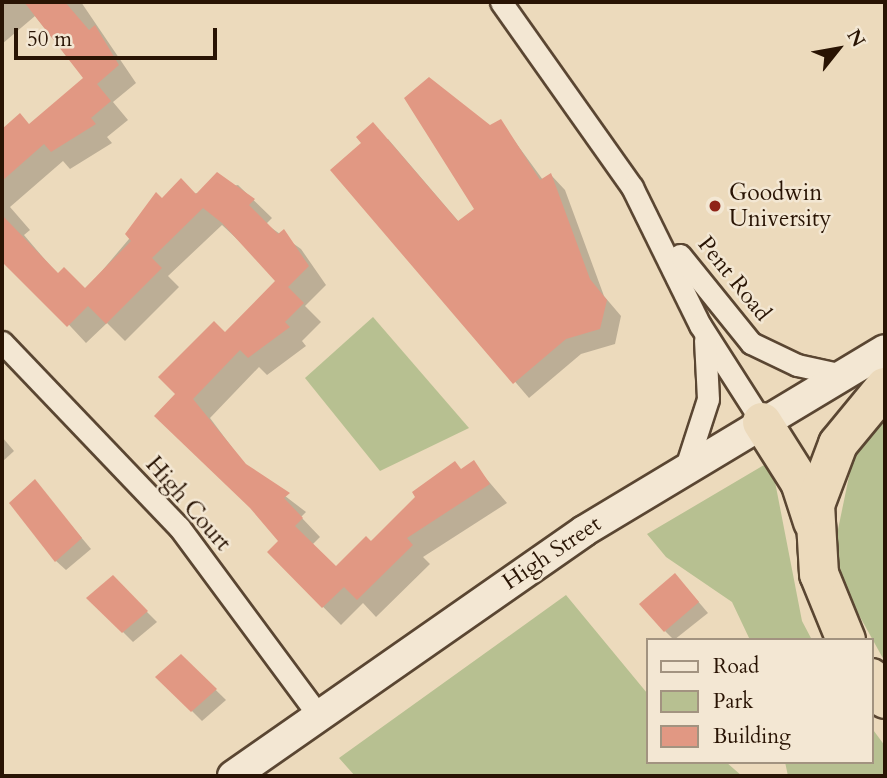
<!DOCTYPE html>
<style>
body{margin:0}
#map{position:relative;width:887px;height:778px;overflow:hidden;background:#ecdabc;font-family:Cardo,serif}
div>[style]{position:absolute}
.green>*{inset:0;background:#b7c091}
.shadow>*{inset:0;background:#0003}
.building>*{inset:0;background:#e19883}
.roads{filter:drop-shadow(2px 0 #5a4632) drop-shadow(-2px 0 #5a4632) drop-shadow(0 2px #5a4632) drop-shadow(0 -2px #5a4632)}
.street>*{height:21px;margin:-10.5px;padding:0 10.5px;transform-origin:10.5px;border-radius:10.5px;background:#f3e7d3}
.secondary>*{height:30px;margin:-15px;padding:0 15px;transform-origin:15px;border-radius:15px;background:#f3e7d3}
.highway>*{height:38px;margin:-19px;padding:0 19px;transform-origin:19px;border-radius:19px;background:#ecdabc}
.dots>*{width:19px;height:19px;translate:-50% -50%;box-sizing:border-box;border:4px solid #f3e7d3;border-radius:50%}
span{translate:-50% -50%;white-space:nowrap;text-align:center;line-height:1.15;-webkit-text-stroke:5px #f3e7d3;paint-order:stroke}
.poi-label{font-size:23px;color:#291404}
.left{translate:0 -50%;text-align:left}
.street-label{font-size:23px;color:#291404}
.frame{position:absolute;inset:0;border:4px solid #291404;pointer-events:none}
.legend{position:absolute;left:646px;top:638px;width:228px;height:126px;box-sizing:border-box;background:#f3e7d3;border:2px solid #a29380;margin:0;padding:9px 12px;list-style:none;font-size:21px;color:#291404}
.legend li{display:flex;align-items:center;gap:14px;height:35px}
.legend b{width:35px;border:2px solid #a29380}
.north{position:absolute;left:803px;top:14px;width:70px;height:70px;-webkit-text-stroke:5px #f3e7d3;paint-order:stroke;rotate:59deg;font-size:19px;font-weight:700;line-height:28px;text-align:center;color:#291404}
.north::after{content:'';display:block;margin:auto;width:24px;height:32px;background:#291404;clip-path:polygon(50% 0,100% 100%,50% 72%,0 100%)}
.scale{position:absolute;left:14px;top:28px;width:203px;height:32px;box-sizing:border-box;border:4px solid #291404;border-top:0;padding-left:9px;font-size:21px;line-height:24px;white-space:nowrap;color:#291404;-webkit-text-stroke:5px #f3e7d3;paint-order:stroke}
</style>
<div id="map">
<div class="green">
<i style="clip-path:polygon(373px 317px,469px 428px,380px 471px,305px 378px)"></i>
<i style="clip-path:polygon(885px 409px,885px 662px,844px 588px,835px 544px,853px 457px)"></i>
<i style="clip-path:polygon(771px 461px,802px 621px,812px 640px,750px 640px,732px 602px,666px 557px,647px 534px)"></i>
<i style="clip-path:polygon(566px 595px,647px 693px,647px 762px,726px 762px,742px 776px,355px 776px,339px 758px)"></i>
<i style="clip-path:polygon(871px 727px,885px 746px,885px 776px,788px 776px,785px 762px,871px 762px)"></i>
</div>
<div class="shadow">
<i style="clip-path:polygon(2px 2px,81px 2px,136px 83px,113px 102px,128px 120px,107px 137px,112px 143px,70px 169px,63px 161px,10px 207px,30px 230px,24px 235px,58px 275px,85px 291px,162px 200px,238px 185px,272px 218px,266px 224px,301px 249px,326px 285px,305px 306px,321px 322px,302px 341px,306px 346px,267px 375px,259px 367px,210px 418px,246px 466px,306px 512px,301px 517px,320px 537px,312px 545px,336px 568px,473px 463px,507px 503px,423px 557px,430px 564px,376px 617px,363px 603px,341px 625px,269px 552px,280px 541px,178px 394px,278px 281px,266px 266px,222px 225px,168px 276px,179px 287px,125px 341px,107px 323px,86px 343px,2px 253px,2px 131px,20px 116px,29px 125px,85px 79px,35px 16px,2px 44px)"></i>
<i style="clip-path:polygon(500px 121px,543px 180px,551px 175px,565px 190px,604px 296px,621px 316px,615px 344px,581px 354px,529px 398px,333px 170px,363px 144px,388px 139px,459px 222px,477px 209px,490px 128px)"></i>
<i style="clip-path:polygon(2px 437px,14px 451px,2px 462px)"></i>
<i style="clip-path:polygon(35px 482px,91px 549px,66px 570px,56px 561px)"></i>
<i style="clip-path:polygon(113px 578px,157px 622px,133px 642px,89px 598px)"></i>
<i style="clip-path:polygon(685px 586px,708px 613px,674px 640px,665px 631px)"></i>
<i style="clip-path:polygon(181px 656px,226px 700px,202px 721px,158px 677px)"></i>
</div>
<div class="building">
<i style="clip-path:polygon(24px 2px,65px 2px,89px 30px,95px 25px,119px 65px,97px 84px,111px 101px,91px 118px,96px 124px,51px 152px,44px 144px,2px 181px,2px 129px,20px 113px,29px 124px,83px 78px)"></i>
<i style="clip-path:polygon(429px 77px,490px 125px,501px 119px,540px 180px,551px 173px,590px 279px,607px 300px,600px 329px,566px 339px,513px 384px,330px 170px,361px 143px,356px 137px,373px 122px,458px 221px,474px 209px,404px 98px)"></i>
<i style="clip-path:polygon(217px 172px,255px 199px,249px 205px,278px 234px,284px 229px,309px 266px,288px 287px,304px 303px,285px 322px,290px 327px,248px 358px,240px 350px,193px 399px,246px 464px,290px 493px,284px 498px,303px 518px,295px 526px,336px 566px,366px 536px,371px 541px,415px 497px,412px 492px,455px 461px,461px 469px,474px 460px,490px 484px,407px 538px,413px 545px,357px 600px,344px 587px,322px 608px,267px 552px,278px 541px,250px 508px,154px 416px,175px 394px,158px 377px,214px 321px,225px 332px,275px 281px,222px 223px,203px 208px,152px 258px,162px 268px,106px 324px,88px 306px,67px 327px,2px 262px,2px 215px,58px 273px,64px 267px,85px 288px,131px 241px,125px 234px,156px 192px,162px 198px,181px 178px,196px 194px)"></i>
<i style="clip-path:polygon(35px 479px,82px 538px,55px 562px,9px 503px)"></i>
<i style="clip-path:polygon(675px 573px,699px 602px,664px 632px,639px 604px)"></i>
<i style="clip-path:polygon(113px 575px,148px 611px,122px 633px,86px 598px)"></i>
<i style="clip-path:polygon(181px 654px,217px 689px,191px 712px,155px 677px)"></i>
</div>
<div class="roads">
<div class="street">
<i style="left:501px;top:2px;width:227px;rotate:54.7deg"></i>
<i style="left:632px;top:187px;width:154px;rotate:63.8deg"></i>
<i style="left:700px;top:325px;width:115px;rotate:57.4deg"></i>
<i style="left:680px;top:255px;width:113px;rotate:51.1deg"></i>
<i style="left:751px;top:343px;width:51px;rotate:25.6deg"></i>
<i style="left:797px;top:365px;width:47px;rotate:12.3deg"></i>
<i style="left:2px;top:342px;width:256px;rotate:46.3deg"></i>
<i style="left:179px;top:527px;width:234px;rotate:53.5deg"></i>
<i style="left:686px;top:467px;width:71px;rotate:-72.1deg"></i>
<i style="left:708px;top:399px;width:59px;rotate:-92.9deg"></i>
</div>
<div class="secondary">
<i style="left:233px;top:776px;width:428px;rotate:-34.9deg"></i>
<i style="left:584px;top:531px;width:351px;rotate:-31deg"></i>
</div>
<div class="highway">
<i style="left:762px;top:422px;width:71px;rotate:57.7deg"></i>
<i style="left:800px;top:482px;width:42px;rotate:72deg"></i>
<i style="left:846px;top:640px;width:71px;rotate:-112.2deg"></i>
<i style="left:819px;top:574px;width:69px;rotate:-93.3deg"></i>
<i style="left:815px;top:505px;width:65px;rotate:-69.3deg"></i>
<i style="left:838px;top:444px;width:74px;rotate:-50.5deg"></i>
<i style="left:871px;top:678px;width:25px;rotate:56deg"></i>
</div>
</div>
<div class="dots">
<i style="left:715px;top:206px;background:#8f2418"></i>
</div>
<div class="poi-label">
<span class="left" style="left:729px;top:206px">Goodwin<br>University</span>
</div>
<div class="street-label">
<span style="left:734px;top:279px;rotate:51deg">Pent Road</span>
<span style="left:188px;top:504px;rotate:49deg">High Court</span>
<span style="left:552px;top:553px;rotate:-34deg">High Street</span>
</div>
<div class="frame"></div>
<ul class="legend">
<li><b style="height:9px;background:#f3e7d3"></b>Road</li>
<li><b style="height:19px;background:#b7c091"></b>Park</li>
<li><b style="height:19px;background:#e19883"></b>Building</li>
</ul>
<div class="north">N</div>
<div class="scale">50 m</div>
</div>
